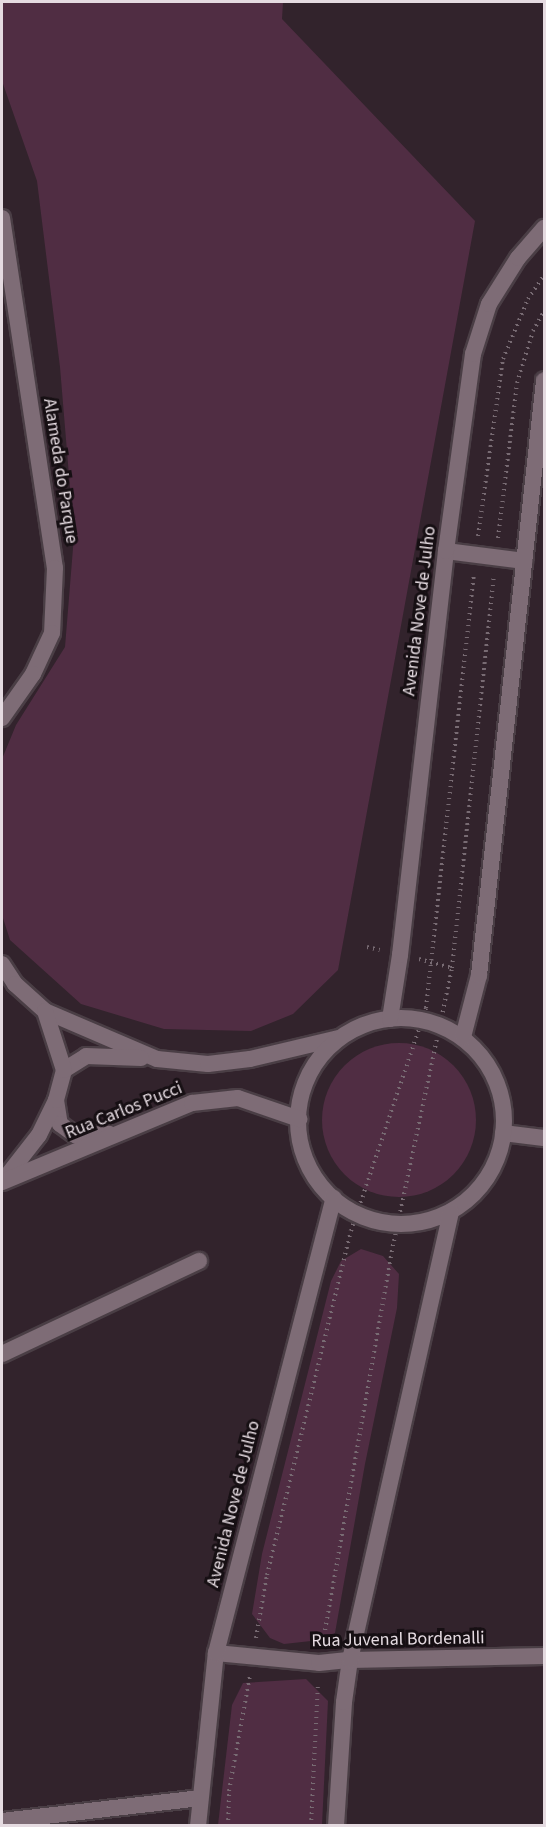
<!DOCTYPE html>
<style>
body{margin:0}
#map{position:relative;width:546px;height:1827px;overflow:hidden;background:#32232c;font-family:"Source Sans 3",sans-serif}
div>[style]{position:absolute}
.green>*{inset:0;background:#502d43}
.round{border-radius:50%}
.path>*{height:4px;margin-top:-2px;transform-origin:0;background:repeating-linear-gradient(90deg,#786b73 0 1.5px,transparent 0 6px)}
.roads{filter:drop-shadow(2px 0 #4a3e45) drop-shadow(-2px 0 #4a3e45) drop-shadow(0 2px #4a3e45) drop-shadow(0 -2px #4a3e45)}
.minor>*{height:16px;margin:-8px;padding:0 8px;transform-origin:8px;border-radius:8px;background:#7e6c76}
.tertiary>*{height:16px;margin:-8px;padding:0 8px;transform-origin:8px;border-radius:8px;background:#7e6c76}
.tertiary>.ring{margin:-8px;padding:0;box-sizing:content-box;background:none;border:16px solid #7e6c76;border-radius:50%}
span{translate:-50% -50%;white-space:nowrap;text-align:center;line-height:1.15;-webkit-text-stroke:6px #160f13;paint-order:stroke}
.street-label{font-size:18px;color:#e5dbe1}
.frame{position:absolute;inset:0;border:3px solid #e5dbe1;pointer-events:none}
</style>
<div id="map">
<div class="green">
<i style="clip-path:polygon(2px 2px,283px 2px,282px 19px,475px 221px,338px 970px,293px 1014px,251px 1031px,164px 1029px,81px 1004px,10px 940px,2px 915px,2px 759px,16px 725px,65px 647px,74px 536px,60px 367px,37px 181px,2px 81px)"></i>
<i class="round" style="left:322px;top:1043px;width:154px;height:154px"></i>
<i style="clip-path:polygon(361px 1249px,383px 1256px,399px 1274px,397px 1308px,365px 1464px,335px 1633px,311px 1641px,284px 1644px,270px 1638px,252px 1614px,262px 1554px,331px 1281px,341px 1261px)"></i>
<i style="clip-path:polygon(306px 1679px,328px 1701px,322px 1825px,218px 1825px,232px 1705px,243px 1683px)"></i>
</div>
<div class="path">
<i style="left:478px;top:536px;width:179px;rotate:-82deg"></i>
<i style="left:503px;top:359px;width:65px;rotate:-67.4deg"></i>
<i style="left:528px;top:299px;width:29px;rotate:-56deg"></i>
<i style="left:498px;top:538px;width:156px;rotate:-83deg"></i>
<i style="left:517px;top:383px;width:54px;rotate:-72.9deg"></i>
<i style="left:533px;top:331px;width:23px;rotate:-61deg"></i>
<i style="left:367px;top:947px;width:13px;rotate:13deg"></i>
<i style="left:419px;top:959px;width:35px;rotate:15deg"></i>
<i style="left:256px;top:1638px;width:64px;rotate:-80.1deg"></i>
<i style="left:267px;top:1575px;width:354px;rotate:-76.3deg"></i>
<i style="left:351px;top:1231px;width:235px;rotate:-71.4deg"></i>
<i style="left:426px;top:1008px;width:437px;rotate:-83.7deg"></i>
<i style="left:323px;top:1642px;width:407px;rotate:-80deg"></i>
<i style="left:394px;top:1241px;width:279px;rotate:-78deg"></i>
<i style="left:452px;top:968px;width:392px;rotate:-83.9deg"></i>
<i style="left:228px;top:1826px;width:35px;rotate:-88deg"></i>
<i style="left:229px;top:1791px;width:118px;rotate:-79.7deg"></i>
<i style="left:311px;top:1826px;width:144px;rotate:-87.2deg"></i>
</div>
<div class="roads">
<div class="minor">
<i style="left:446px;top:551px;width:79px;rotate:7.3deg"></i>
<i style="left:503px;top:1133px;width:41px;rotate:7deg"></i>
<i style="left:2px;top:1354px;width:218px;rotate:-25.3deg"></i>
<i style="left:216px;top:1653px;width:103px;rotate:5.5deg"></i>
<i style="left:319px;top:1663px;width:31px;rotate:-6deg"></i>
<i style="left:350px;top:1660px;width:194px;rotate:-1.2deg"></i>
<i style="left:2px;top:1821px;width:199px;rotate:-6.6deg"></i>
</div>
<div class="tertiary">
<i style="left:2px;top:218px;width:354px;rotate:81.4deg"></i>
<i style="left:55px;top:568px;width:65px;rotate:92.6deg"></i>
<i style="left:52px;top:633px;width:45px;rotate:114.9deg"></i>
<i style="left:33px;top:674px;width:54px;rotate:125.2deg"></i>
<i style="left:2px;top:964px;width:24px;rotate:57deg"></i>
<i style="left:15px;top:984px;width:40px;rotate:42deg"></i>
<i style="left:45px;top:1011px;width:122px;rotate:23.2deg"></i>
<i style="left:157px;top:1059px;width:51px;rotate:5.6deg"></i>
<i style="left:208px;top:1064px;width:42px;rotate:-6.8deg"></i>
<i style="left:250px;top:1059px;width:91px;rotate:-13.3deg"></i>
<i class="ring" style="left:298px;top:1018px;width:190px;height:190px"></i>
<i style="left:390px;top:1019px;width:65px;rotate:-81.1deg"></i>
<i style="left:400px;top:955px;width:407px;rotate:-83.5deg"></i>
<i style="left:446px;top:551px;width:199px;rotate:-82.2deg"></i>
<i style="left:473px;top:354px;width:52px;rotate:-72.3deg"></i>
<i style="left:489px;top:304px;width:54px;rotate:-57.8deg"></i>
<i style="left:518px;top:258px;width:40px;rotate:-49deg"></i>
<i style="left:463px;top:1037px;width:64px;rotate:-75.5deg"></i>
<i style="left:479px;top:975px;width:598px;rotate:-83.76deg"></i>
<i style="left:64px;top:1070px;width:26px;rotate:-32deg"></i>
<i style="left:86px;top:1056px;width:55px;rotate:2.1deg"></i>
<i style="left:56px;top:1100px;width:24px;rotate:81deg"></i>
<i style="left:60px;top:1124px;width:19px;rotate:36deg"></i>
<i style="left:75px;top:1135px;width:34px;rotate:-2deg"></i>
<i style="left:3px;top:1181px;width:58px;rotate:-52deg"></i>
<i style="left:39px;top:1135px;width:39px;rotate:-64deg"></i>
<i style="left:56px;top:1100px;width:31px;rotate:-75deg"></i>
<i style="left:64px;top:1070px;width:62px;rotate:-107.9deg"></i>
<i style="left:2px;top:1182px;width:206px;rotate:-22.6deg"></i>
<i style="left:192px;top:1103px;width:46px;rotate:-6.2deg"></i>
<i style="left:238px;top:1098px;width:65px;rotate:19deg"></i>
<i style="left:198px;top:1826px;width:174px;rotate:-84.1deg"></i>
<i style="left:216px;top:1653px;width:470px;rotate:-75.5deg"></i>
<i style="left:336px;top:1826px;width:124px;rotate:-86.3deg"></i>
<i style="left:344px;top:1702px;width:42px;rotate:-81.9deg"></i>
<i style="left:350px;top:1660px;width:459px;rotate:-77.3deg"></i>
</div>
</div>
<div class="street-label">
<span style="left:60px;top:471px;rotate:81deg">Alameda do Parque</span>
<span style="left:420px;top:611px;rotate:-83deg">Avenida Nove de Julho</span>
<span style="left:124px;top:1111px;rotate:-22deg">Rua Carlos Pucci</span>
<span style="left:234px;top:1504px;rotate:-76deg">Avenida Nove de Julho</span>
<span style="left:398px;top:1640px;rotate:-1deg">Rua Juvenal Bordenalli</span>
</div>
<div class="frame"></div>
</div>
